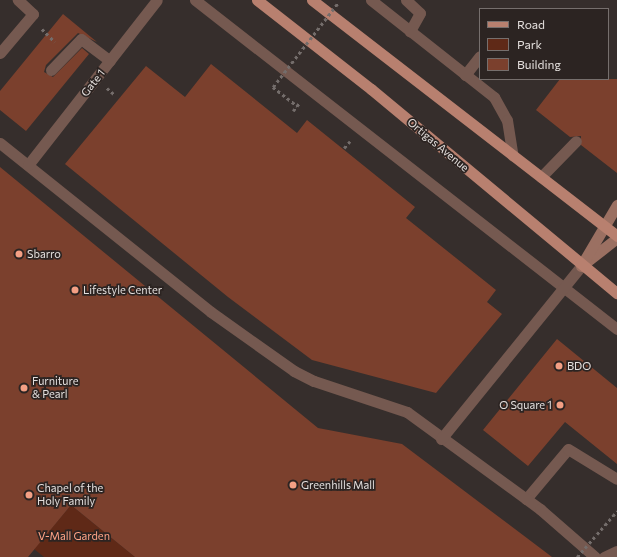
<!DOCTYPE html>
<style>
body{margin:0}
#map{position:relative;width:617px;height:557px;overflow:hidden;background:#362e2c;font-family:Commissioner,sans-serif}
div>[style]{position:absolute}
.green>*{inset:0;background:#5f2917}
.building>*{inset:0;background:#7b402d}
.path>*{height:2.5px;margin-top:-1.25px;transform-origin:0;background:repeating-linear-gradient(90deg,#746d6b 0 3px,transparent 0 6px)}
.service>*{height:11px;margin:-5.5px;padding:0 5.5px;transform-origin:5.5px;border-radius:5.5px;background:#755950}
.minor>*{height:11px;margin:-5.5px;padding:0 5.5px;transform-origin:5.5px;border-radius:5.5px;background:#755950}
.secondary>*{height:11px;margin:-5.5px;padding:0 5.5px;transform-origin:5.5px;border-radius:5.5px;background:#9b7062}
.primary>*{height:11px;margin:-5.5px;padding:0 5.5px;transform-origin:5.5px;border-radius:5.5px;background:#b8806f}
.path-bridge>*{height:2.5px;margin-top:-1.25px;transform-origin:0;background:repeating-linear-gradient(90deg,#746d6b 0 3px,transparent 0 6px)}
.dots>*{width:11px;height:11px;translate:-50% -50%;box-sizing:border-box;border:2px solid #2c2422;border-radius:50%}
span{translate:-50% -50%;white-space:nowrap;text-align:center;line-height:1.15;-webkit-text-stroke:3.5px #2c2422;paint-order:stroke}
.street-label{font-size:11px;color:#e4dfdd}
.poi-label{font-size:11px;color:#e4dfdd}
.left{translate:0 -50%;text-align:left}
.right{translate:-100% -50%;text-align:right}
.park-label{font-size:11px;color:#ffa386}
.legend{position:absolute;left:479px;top:8px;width:130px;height:72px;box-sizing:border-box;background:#2c2422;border:1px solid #766f6d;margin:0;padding:5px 7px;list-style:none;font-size:12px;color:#e4dfdd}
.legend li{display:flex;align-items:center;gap:8px;height:20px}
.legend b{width:20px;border:1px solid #766f6d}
</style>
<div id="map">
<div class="green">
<i style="clip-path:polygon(71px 505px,135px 557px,44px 557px,34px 549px)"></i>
</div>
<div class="building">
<i style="clip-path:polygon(63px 14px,97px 42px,78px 33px,46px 65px,44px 72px,53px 77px,82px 48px,89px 54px,26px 131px,0 110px,0 91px)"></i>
<i style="clip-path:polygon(211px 64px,297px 133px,307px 120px,415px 207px,406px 218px,496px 290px,487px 302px,502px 314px,436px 393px,312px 360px,228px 297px,65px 164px,146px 66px,185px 97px)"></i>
<i style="clip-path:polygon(560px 79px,617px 79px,617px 173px,581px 145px,581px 136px,570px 137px,536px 110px)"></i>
<i style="clip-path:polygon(0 167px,318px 428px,402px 444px,552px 557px,135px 557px,71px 505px,28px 557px,0 557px)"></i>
<i style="clip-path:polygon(557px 339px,617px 388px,617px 464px,565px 422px,528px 466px,483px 430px)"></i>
</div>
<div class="path">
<i style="left:42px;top:29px;width:18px;rotate:45deg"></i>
<i style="left:273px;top:87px;width:31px;rotate:38deg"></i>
<i style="left:107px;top:88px;width:9px;rotate:41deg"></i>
<i style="left:293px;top:111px;width:11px;rotate:-52deg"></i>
<i style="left:344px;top:148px;width:9px;rotate:-49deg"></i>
</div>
<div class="service">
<i style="left:406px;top:0;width:19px;rotate:43deg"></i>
<i style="left:420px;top:13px;width:21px;rotate:119deg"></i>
<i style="left:0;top:53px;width:51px;rotate:-49.8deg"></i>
<i style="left:33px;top:14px;width:21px;rotate:-137deg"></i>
<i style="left:51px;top:70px;width:43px;rotate:-45.9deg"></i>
<i style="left:81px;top:39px;width:36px;rotate:37deg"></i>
<i style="left:465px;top:75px;width:24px;rotate:-52deg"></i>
<i style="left:541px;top:177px;width:50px;rotate:-45.8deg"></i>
<i style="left:526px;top:499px;width:65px;rotate:-50deg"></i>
<i style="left:568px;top:449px;width:57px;rotate:31.5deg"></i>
</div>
<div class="minor">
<i style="left:195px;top:0;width:535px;rotate:37.94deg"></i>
<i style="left:371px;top:0;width:157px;rotate:38.3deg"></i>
<i style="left:494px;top:97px;width:26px;rotate:61deg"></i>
<i style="left:507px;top:120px;width:36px;rotate:81deg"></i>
<i style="left:0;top:143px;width:270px;rotate:38.7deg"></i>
<i style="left:211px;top:312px;width:102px;rotate:35.4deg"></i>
<i style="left:294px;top:371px;width:22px;rotate:27deg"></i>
<i style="left:314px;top:381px;width:98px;rotate:18.4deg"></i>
<i style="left:407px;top:412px;width:165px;rotate:36.1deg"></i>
<i style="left:540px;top:509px;width:73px;rotate:41.1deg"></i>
<i style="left:28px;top:165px;width:209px;rotate:-52deg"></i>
<i style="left:441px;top:439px;width:223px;rotate:-51deg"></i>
<i style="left:604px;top:557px;width:14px;rotate:-25deg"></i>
</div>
<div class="secondary">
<i style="left:585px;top:263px;width:41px;rotate:-38deg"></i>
<i style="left:581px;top:266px;width:71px;rotate:-59.5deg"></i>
</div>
<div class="primary">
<i style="left:257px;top:0;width:145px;rotate:38deg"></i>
<i style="left:371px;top:89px;width:320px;rotate:39.7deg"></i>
<i style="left:312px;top:0;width:386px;rotate:37.7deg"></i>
</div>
<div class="path-bridge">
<i style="left:273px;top:87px;width:106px;rotate:-52.3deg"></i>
<i style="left:577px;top:557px;width:61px;rotate:-49deg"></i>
</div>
<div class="dots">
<i style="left:19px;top:254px;background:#f39f84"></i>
<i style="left:75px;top:290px;background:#f39f84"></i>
<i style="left:559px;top:366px;background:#f39f84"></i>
<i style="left:24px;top:388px;background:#f39f84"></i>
<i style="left:560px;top:405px;background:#f39f84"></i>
<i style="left:293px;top:485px;background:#f39f84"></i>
<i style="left:29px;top:495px;background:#f39f84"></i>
</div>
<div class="street-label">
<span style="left:93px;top:83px;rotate:-52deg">Gate 1</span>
<span style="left:438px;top:145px;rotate:40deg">Ortigas Avenue</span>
</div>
<div class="poi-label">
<span class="left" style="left:27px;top:254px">Sbarro</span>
<span class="left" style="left:83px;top:290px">Lifestyle Center</span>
<span class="left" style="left:567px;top:366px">BDO</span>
<span class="left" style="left:32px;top:388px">Furniture<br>&amp; Pearl</span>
<span class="right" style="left:552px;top:405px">O Square 1</span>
<span class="left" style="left:301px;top:485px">Greenhills Mall</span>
<span class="left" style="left:37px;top:495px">Chapel of the<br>Holy Family</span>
</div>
<div class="park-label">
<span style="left:74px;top:536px">V-Mall Garden</span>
</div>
<ul class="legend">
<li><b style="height:5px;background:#b8806f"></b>Road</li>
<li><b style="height:11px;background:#5f2917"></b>Park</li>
<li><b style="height:11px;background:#7b402d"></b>Building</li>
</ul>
</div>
